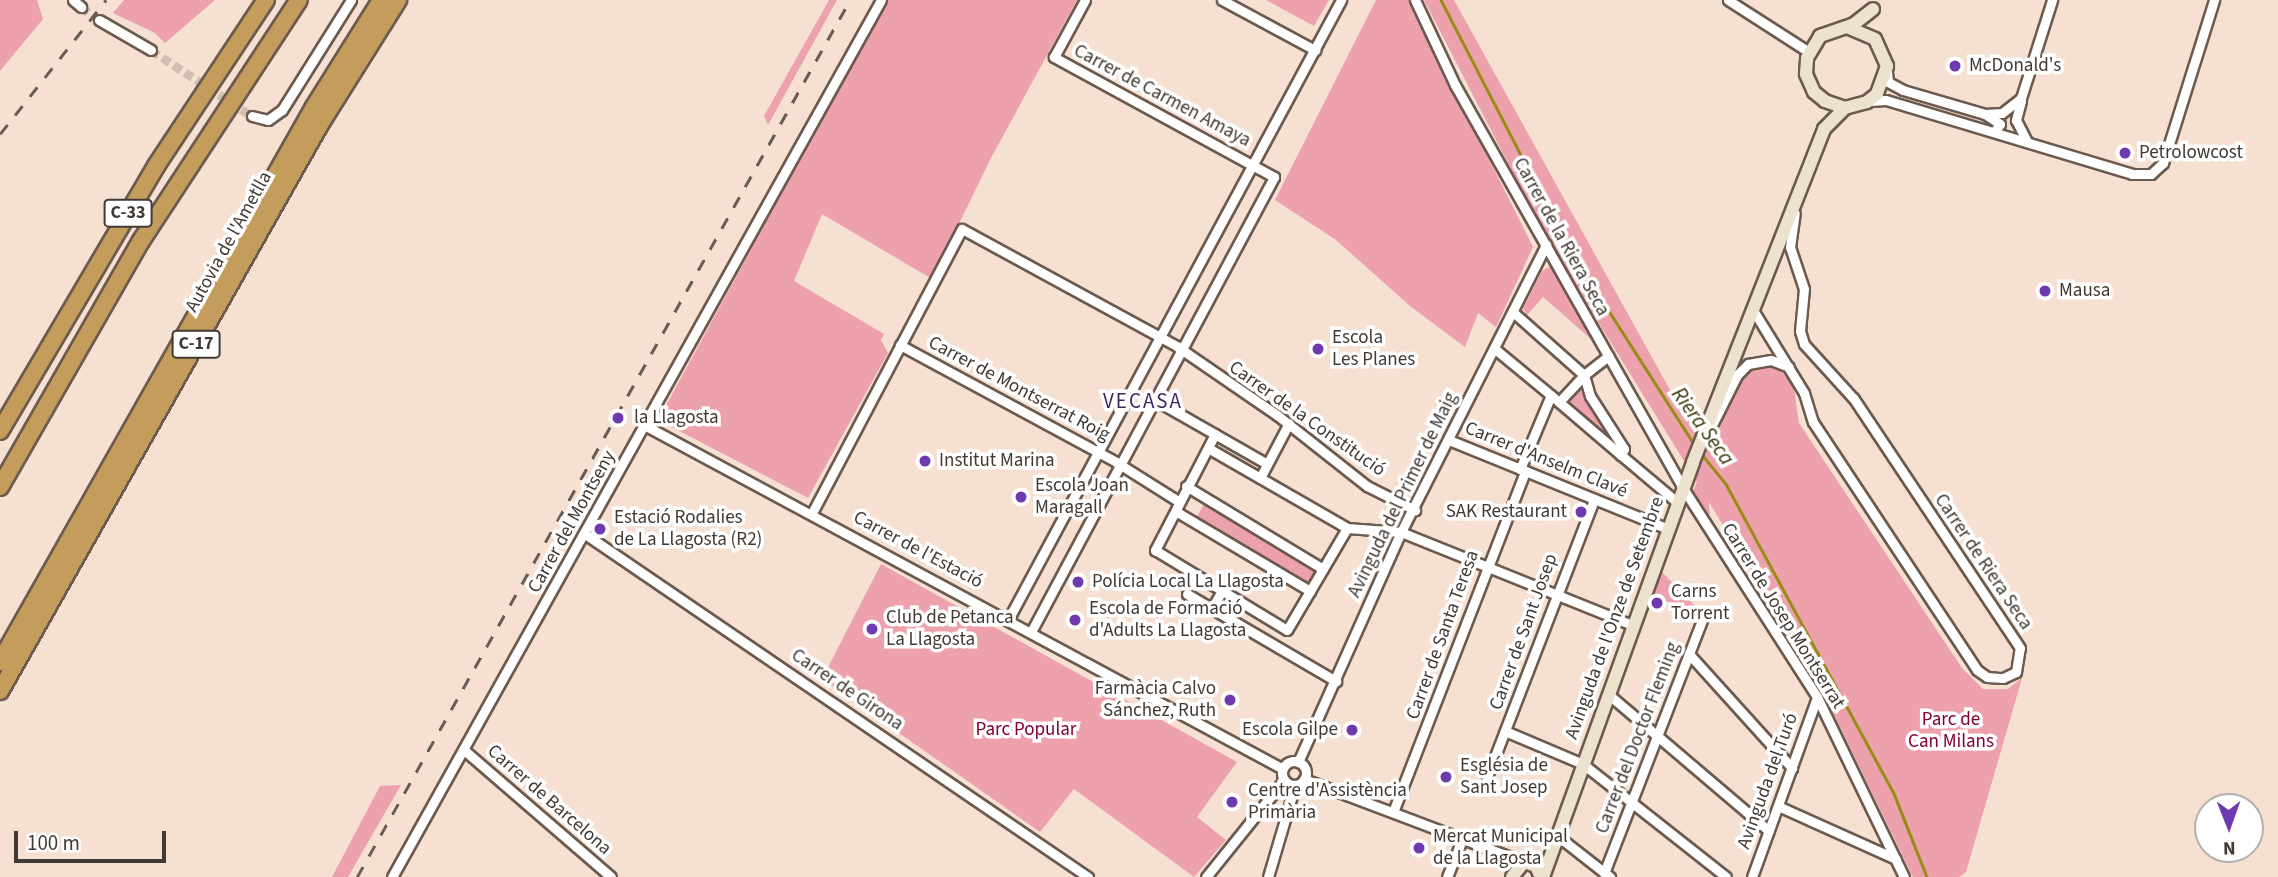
<!DOCTYPE html>
<meta charset="utf-8">
<style>
body{margin:0}
#map{position:relative;width:2278px;height:877px;overflow:hidden;background:#f5e0d2;font-family:"Source Sans 3",sans-serif}
div>[style]{position:absolute}
.green>*{inset:0;background:#eda1ad}
.stream>*{height:2.5px;margin:-1.25px;padding:0 1.25px;transform-origin:1.25px;border-radius:1.25px;background:#998c16}
.street-tunnel>*{height:9px;margin-top:-4.5px;transform-origin:0;background:repeating-linear-gradient(90deg,#d1bfb2 0 9px,transparent 0 13.5px)}
.roads{filter:drop-shadow(2px 0 #6b5a4d) drop-shadow(-2px 0 #6b5a4d) drop-shadow(0 2px #6b5a4d) drop-shadow(0 -2px #6b5a4d)}
.street>*{height:9px;margin:-4.5px;padding:0 4.5px;transform-origin:4.5px;border-radius:4.5px;background:#fff}
.street>.ring{margin:-4.5px;padding:0;box-sizing:content-box;background:none;border:9px solid #fff;border-radius:50%}
.secondary>*{height:12px;margin:-6px;padding:0 6px;transform-origin:6px;border-radius:6px;background:#ede2ce}
.highway>*{height:16px;margin:-8px;padding:0 8px;transform-origin:8px;border-radius:8px;background:#c49d5d}
.rail>*{height:2.5px;margin-top:-1.25px;transform-origin:0;background:repeating-linear-gradient(90deg,#675c54 0 12px,transparent 0 24px)}
.dots>*{width:19px;height:19px;translate:-50% -50%;box-sizing:border-box;border:4px solid #fff;border-radius:50%}
span{translate:-50% -50%;white-space:nowrap;text-align:center;line-height:1.15;-webkit-text-stroke:7px #fff;paint-order:stroke}
.shield-label span{padding:2px 5px;background:#fff;border:2px solid;border-radius:5px;-webkit-text-stroke-width:0}
.shield-label{font-size:18px;color:#413933;font-weight:700}
.poi-label{font-size:19px;color:#413933}
.left{translate:0 -50%;text-align:left}
.right{translate:-100% -50%;text-align:right}
.street-label{font-size:19px;color:#413933}
.park-label{font-size:19px;color:#820031}
.neighbourhood-label{font-size:21px;color:#3e2660;letter-spacing:2px}
.water-label{font-size:21px;color:#3c3608;font-style:italic}
.north{position:absolute;left:2194px;top:793px;width:70px;height:70px;box-sizing:border-box;background:#fff;border:2px solid #b3b0ad;border-radius:50%;rotate:179deg;font-size:19px;font-weight:700;line-height:28px;text-align:center;color:#413933}
.north::after{content:'';display:block;margin:auto;width:24px;height:32px;background:#6f3ab0;clip-path:polygon(50% 0,100% 100%,50% 72%,0 100%)}
.scale{position:absolute;left:14px;top:831px;width:152px;height:32px;box-sizing:border-box;border:4px solid #413933;border-top:0;padding-left:9px;font-size:21px;line-height:24px;white-space:nowrap;color:#413933;-webkit-text-stroke:5px #fff;paint-order:stroke}
</style>
<div id="map">
<div class="green">
<i style="clip-path:polygon(0 0,37px 0,43px 19px,0 71px)"></i>
<i style="clip-path:polygon(124px 0,215px 0,165px 43px,155px 33px,113px 13px)"></i>
<i style="clip-path:polygon(829px 0,837px 0,768px 125px,764px 116px)"></i>
<i style="clip-path:polygon(887px 0,1077px 0,991px 158px,932px 279px,822px 214px,794px 281px,884px 334px,881px 340px,888px 353px,808px 498px,658px 420px)"></i>
<i style="clip-path:polygon(1266px 0,1329px 0,1314px 26px)"></i>
<i style="clip-path:polygon(1376px 0,1409px 0,1533px 247px,1496px 327px,1478px 313px,1465px 347px,1410px 306px,1336px 240px,1275px 200px)"></i>
<i style="clip-path:polygon(1424px 0,1454px 0,1680px 408px,1710px 452px,1738px 382px,1748px 370px,1778px 366px,1794px 389px,1799px 423px,1962px 668px,1983px 689px,2008px 689px,2022px 678px,1966px 872px,1959px 877px,1913px 877px,1822px 690px,1709px 502px,1710px 520px,1697px 502px,1693px 491px,1697px 482px,1548px 241px)"></i>
<i style="clip-path:polygon(1554px 264px,1600px 347px,1543px 297px,1527px 315px,1523px 309px,1542px 271px)"></i>
<i style="clip-path:polygon(1584px 375px,1590px 396px,1624px 449px,1621px 455px,1559px 402px)"></i>
<i style="clip-path:polygon(1207px 499px,1323px 569px,1310px 591px,1194px 522px)"></i>
<i style="clip-path:polygon(881px 564px,1237px 762px,1197px 817px,1226px 840px,1194px 877px,1074px 789px,1040px 832px,822px 679px)"></i>
<i style="clip-path:polygon(1662px 572px,1704px 615px,1652px 596px)"></i>
<i style="clip-path:polygon(401px 785px,348px 877px,332px 877px,380px 786px)"></i>
</div>
<div class="stream">
<i style="left:1441px;top:0;width:281px;rotate:62.7deg"></i>
<i style="left:1570px;top:250px;width:230px;rotate:57.4deg"></i>
<i style="left:1700px;top:452px;width:41px;rotate:50.9deg"></i>
<i style="left:1726px;top:484px;width:349px;rotate:61.5deg"></i>
<i style="left:1893px;top:791px;width:92px;rotate:68.4deg"></i>
</div>
<div class="street-tunnel">
<i style="left:81px;top:7px;width:22px;rotate:36deg"></i>
<i style="left:151px;top:50px;width:121px;rotate:33.2deg"></i>
</div>
<div class="roads">
<div class="street">
<i style="left:73px;top:0;width:11px;rotate:41deg"></i>
<i style="left:1222px;top:0;width:106px;rotate:28.3deg"></i>
<i style="left:1415px;top:0;width:94px;rotate:64.8deg"></i>
<i style="left:1455px;top:85px;width:459px;rotate:60.5deg"></i>
<i style="left:1681px;top:485px;width:252px;rotate:57.3deg"></i>
<i style="left:1817px;top:697px;width:200px;rotate:64.2deg"></i>
<i style="left:1728px;top:0;width:96px;rotate:32.7deg"></i>
<i style="left:99px;top:20px;width:60px;rotate:30deg"></i>
<i style="left:1887px;top:72px;width:10px;rotate:84deg"></i>
<i style="left:1888px;top:82px;width:17px;rotate:28deg"></i>
<i style="left:1903px;top:90px;width:85px;rotate:16.3deg"></i>
<i style="left:1985px;top:114px;width:17px;rotate:-3deg"></i>
<i style="left:2002px;top:113px;width:24px;rotate:-38deg"></i>
<i style="left:2021px;top:98px;width:103px;rotate:-72.4deg"></i>
<i style="left:1869px;top:101px;width:17px;rotate:-3deg"></i>
<i style="left:1886px;top:100px;width:257px;rotate:16.7deg"></i>
<i style="left:2132px;top:174px;width:19px"></i>
<i style="left:2151px;top:174px;width:16px;rotate:-43deg"></i>
<i style="left:2163px;top:163px;width:171px;rotate:-72.6deg"></i>
<i style="left:2021px;top:101px;width:20px;rotate:105deg"></i>
<i style="left:2016px;top:120px;width:25px;rotate:63deg"></i>
<i style="left:1985px;top:114px;width:18px;rotate:34deg"></i>
<i style="left:2000px;top:124px;width:10px;rotate:127deg"></i>
<i style="left:252px;top:116px;width:16px;rotate:14deg"></i>
<i style="left:268px;top:120px;width:17px;rotate:-36deg"></i>
<i style="left:282px;top:110px;width:130px;rotate:-57.9deg"></i>
<i style="left:1753px;top:310px;width:97px;rotate:58.4deg"></i>
<i style="left:1804px;top:393px;width:30px;rotate:73deg"></i>
<i style="left:1813px;top:422px;width:297px;rotate:56.5deg"></i>
<i style="left:1977px;top:670px;width:12px;rotate:35deg"></i>
<i style="left:1987px;top:677px;width:16px;rotate:4deg"></i>
<i style="left:2003px;top:678px;width:14px;rotate:-25deg"></i>
<i style="left:2016px;top:672px;width:24px;rotate:-81deg"></i>
<i style="left:2020px;top:648px;width:301px;rotate:-123.7deg"></i>
<i style="left:1853px;top:398px;width:73px;rotate:-132.2deg"></i>
<i style="left:1804px;top:344px;width:14px;rotate:-107deg"></i>
<i style="left:1800px;top:331px;width:42px;rotate:-84.6deg"></i>
<i style="left:1804px;top:289px;width:44px;rotate:-108.4deg"></i>
<i style="left:1790px;top:247px;width:34px;rotate:-82deg"></i>
<i style="left:1513px;top:312px;width:95px;rotate:41.6deg"></i>
<i style="left:900px;top:345px;width:246px;rotate:28.4deg"></i>
<i style="left:1116px;top:462px;width:73px;rotate:32.2deg"></i>
<i style="left:1495px;top:349px;width:83px;rotate:39.6deg"></i>
<i style="left:1584px;top:375px;width:22px;rotate:74deg"></i>
<i style="left:1590px;top:396px;width:63px;rotate:57.3deg"></i>
<i style="left:1624px;top:449px;width:7px;rotate:117deg"></i>
<i style="left:1621px;top:455px;width:82px;rotate:-139.5deg"></i>
<i style="left:1559px;top:402px;width:37px;rotate:-47deg"></i>
<i style="left:1584px;top:375px;width:31px;rotate:-38deg"></i>
<i style="left:1155px;top:400px;width:129px;rotate:29.7deg"></i>
<i style="left:1712px;top:425px;width:56px;rotate:-63.4deg"></i>
<i style="left:1737px;top:375px;width:16px;rotate:-45deg"></i>
<i style="left:1748px;top:364px;width:23px;rotate:-10deg"></i>
<i style="left:1771px;top:360px;width:19px;rotate:21deg"></i>
<i style="left:646px;top:426px;width:723px;rotate:28.3deg"></i>
<i style="left:1215px;top:434px;width:131px;rotate:117.3deg"></i>
<i style="left:1155px;top:550px;width:154px;rotate:31.2deg"></i>
<i style="left:1287px;top:630px;width:118px;rotate:-59.5deg"></i>
<i style="left:1449px;top:440px;width:236px;rotate:22.1deg"></i>
<i style="left:1208px;top:448px;width:160px;rotate:29.9deg"></i>
<i style="left:1347px;top:528px;width:54px;rotate:4.2deg"></i>
<i style="left:1401px;top:532px;width:249px;rotate:21.9deg"></i>
<i style="left:1621px;top:455px;width:75px;rotate:40.1deg"></i>
<i style="left:1520px;top:469px;width:80px;rotate:-67.3deg"></i>
<i style="left:1260px;top:478px;width:62px;rotate:-62.2deg"></i>
<i style="left:1186px;top:486px;width:160px;rotate:31.2deg"></i>
<i style="left:1177px;top:512px;width:155px;rotate:30.7deg"></i>
<i style="left:812px;top:513px;width:321px;rotate:-62.2deg"></i>
<i style="left:962px;top:229px;width:246px;rotate:28.6deg"></i>
<i style="left:1178px;top:347px;width:120px;rotate:34.5deg"></i>
<i style="left:1277px;top:415px;width:115px;rotate:38.3deg"></i>
<i style="left:1367px;top:486px;width:54px;rotate:26.6deg"></i>
<i style="left:585px;top:534px;width:609px;rotate:34.29deg"></i>
<i style="left:1187px;top:594px;width:173px;rotate:30.3deg"></i>
<i style="left:1212px;top:608px;width:20px;rotate:-60deg"></i>
<i style="left:1009px;top:618px;width:702px;rotate:-61.75deg"></i>
<i style="left:1031px;top:632px;width:516px;rotate:-61.89deg"></i>
<i style="left:1274px;top:177px;width:251px;rotate:-151.4deg"></i>
<i style="left:1054px;top:57px;width:65px;rotate:-61.5deg"></i>
<i style="left:1689px;top:654px;width:154px;rotate:47.9deg"></i>
<i style="left:1608px;top:694px;width:211px;rotate:40.4deg"></i>
<i style="left:1505px;top:731px;width:85px;rotate:22.9deg"></i>
<i style="left:1583px;top:764px;width:182px;rotate:38.3deg"></i>
<i style="left:464px;top:750px;width:194px;rotate:40.8deg"></i>
<i class="ring" style="left:1282px;top:761px;width:15px;height:15px"></i>
<i style="left:1298px;top:762px;width:252px;rotate:-65.9deg"></i>
<i style="left:1401px;top:532px;width:322px;rotate:-63.2deg"></i>
<i style="left:1487px;top:777px;width:298px;rotate:-68.9deg"></i>
<i style="left:1304px;top:779px;width:235px;rotate:20.7deg"></i>
<i style="left:1778px;top:806px;width:129px;rotate:24.2deg"></i>
<i style="left:1393px;top:812px;width:366px;rotate:-68.8deg"></i>
<i style="left:1555px;top:834px;width:70px;rotate:38deg"></i>
<i style="left:1604px;top:873px;width:277px;rotate:-68.8deg"></i>
<i style="left:392px;top:877px;width:1004px;rotate:-60.86deg"></i>
<i style="left:1206px;top:877px;width:124px;rotate:-51.2deg"></i>
<i style="left:1268px;top:877px;width:96px;rotate:-73.6deg"></i>
<i style="left:1447px;top:877px;width:43px;rotate:-68.2deg"></i>
<i style="left:1752px;top:877px;width:191px;rotate:-70.1deg"></i>
</div>
<div class="secondary">
<i style="left:1847px;top:27px;width:30px;rotate:23deg"></i>
<i style="left:1875px;top:39px;width:30px;rotate:66deg"></i>
<i style="left:1887px;top:66px;width:30px;rotate:110deg"></i>
<i style="left:1877px;top:94px;width:13px;rotate:141deg"></i>
<i style="left:1867px;top:102px;width:23px;rotate:165deg"></i>
<i style="left:1845px;top:108px;width:21px;rotate:-161deg"></i>
<i style="left:1825px;top:101px;width:14px;rotate:-141deg"></i>
<i style="left:1814px;top:92px;width:20px;rotate:-114deg"></i>
<i style="left:1806px;top:74px;width:16px;rotate:-86deg"></i>
<i style="left:1807px;top:58px;width:26px;rotate:-59deg"></i>
<i style="left:1820px;top:36px;width:36px;rotate:-19deg"></i>
<i style="left:1854px;top:24px;width:24px;rotate:-38deg"></i>
<i style="left:1512px;top:877px;width:19px;rotate:-51deg"></i>
<i style="left:1524px;top:862px;width:13px;rotate:18deg"></i>
<i style="left:1536px;top:866px;width:12px;rotate:66deg"></i>
<i style="left:1543px;top:877px;width:441px;rotate:-70.1deg"></i>
<i style="left:1693px;top:462px;width:358px;rotate:-68.5deg"></i>
<i style="left:1824px;top:129px;width:30px;rotate:-45deg"></i>
</div>
<div class="highway">
<i style="left:0;top:431px;width:308px;rotate:-59.5deg"></i>
<i style="left:156px;top:166px;width:199px;rotate:-56.5deg"></i>
<i style="left:0;top:487px;width:284px;rotate:-60.2deg"></i>
<i style="left:141px;top:241px;width:288px;rotate:-56.8deg"></i>
<i style="left:0;top:662px;width:638px;rotate:-60.5deg"></i>
<i style="left:314px;top:107px;width:126px;rotate:-57.9deg"></i>
<i style="left:0;top:691px;width:649px;rotate:-60.55deg"></i>
<i style="left:319px;top:126px;width:149px;rotate:-57.9deg"></i>
</div>
</div>
<div class="rail">
<i style="left:0;top:134px;width:171px;rotate:-51.7deg"></i>
<i style="left:357px;top:877px;width:1006px;rotate:-60.66deg"></i>
</div>
<div class="dots">
<i style="left:1955px;top:66px;background:#6f3ab0"></i>
<i style="left:2125px;top:153px;background:#6f3ab0"></i>
<i style="left:2045px;top:291px;background:#6f3ab0"></i>
<i style="left:1318px;top:349px;background:#6f3ab0"></i>
<i style="left:618px;top:418px;background:#6f3ab0"></i>
<i style="left:925px;top:461px;background:#6f3ab0"></i>
<i style="left:1021px;top:497px;background:#6f3ab0"></i>
<i style="left:1581px;top:512px;background:#6f3ab0"></i>
<i style="left:600px;top:529px;background:#6f3ab0"></i>
<i style="left:1078px;top:582px;background:#6f3ab0"></i>
<i style="left:1657px;top:603px;background:#6f3ab0"></i>
<i style="left:1075px;top:620px;background:#6f3ab0"></i>
<i style="left:872px;top:629px;background:#6f3ab0"></i>
<i style="left:1230px;top:700px;background:#6f3ab0"></i>
<i style="left:1352px;top:730px;background:#6f3ab0"></i>
<i style="left:1446px;top:777px;background:#6f3ab0"></i>
<i style="left:1232px;top:802px;background:#6f3ab0"></i>
<i style="left:1419px;top:848px;background:#6f3ab0"></i>
</div>
<div class="shield-label">
<span style="left:128px;top:213px">C-33</span>
<span style="left:196px;top:344px">C-17</span>
</div>
<div class="poi-label">
<span class="left" style="left:1969px;top:66px">McDonald's</span>
<span class="left" style="left:2139px;top:153px">Petrolowcost</span>
<span class="left" style="left:2059px;top:291px">Mausa</span>
<span class="left" style="left:1332px;top:349px">Escola<br>Les Planes</span>
<span class="left" style="left:634px;top:418px">la Llagosta</span>
<span class="left" style="left:939px;top:461px">Institut Marina</span>
<span class="left" style="left:1035px;top:497px">Escola Joan<br>Maragall</span>
<span class="right" style="left:1567px;top:512px">SAK Restaurant</span>
<span class="left" style="left:614px;top:529px">Estació Rodalies<br>de La Llagosta (R2)</span>
<span class="left" style="left:1092px;top:582px">Polícia Local La Llagosta</span>
<span class="left" style="left:1671px;top:603px">Carns<br>Torrent</span>
<span class="left" style="left:1089px;top:620px">Escola de Formació<br>d'Adults La Llagosta</span>
<span class="left" style="left:886px;top:629px">Club de Petanca<br>La Llagosta</span>
<span class="right" style="left:1216px;top:700px">Farmàcia Calvo<br>Sánchez, Ruth</span>
<span class="right" style="left:1338px;top:730px">Escola Gilpe</span>
<span class="left" style="left:1460px;top:777px">Església de<br>Sant Josep</span>
<span class="left" style="left:1248px;top:802px">Centre d'Assistència<br>Primària</span>
<span class="left" style="left:1433px;top:848px">Mercat Municipal<br>de la Llagosta</span>
</div>
<div class="street-label">
<span style="left:1162px;top:96px;rotate:28deg">Carrer de Carmen Amaya</span>
<span style="left:1561px;top:237px;rotate:61deg">Carrer de la Riera Seca</span>
<span style="left:229px;top:242px;rotate:-61deg">Autovia de l'Ametlla</span>
<span style="left:1019px;top:389px;rotate:28deg">Carrer de Montserrat Roig</span>
<span style="left:1307px;top:419px;rotate:35deg">Carrer de la Constitució</span>
<span style="left:1546px;top:460px;rotate:22deg">Carrer d'Anselm Clavé</span>
<span style="left:1403px;top:495px;rotate:-64deg">Avinguda del Primer de Maig</span>
<span style="left:572px;top:522px;rotate:-61deg">Carrer del Montseny</span>
<span style="left:918px;top:550px;rotate:28deg">Carrer de l'Estació</span>
<span style="left:1983px;top:562px;rotate:56deg">Carrer de Riera Seca</span>
<span style="left:1783px;top:616px;rotate:58deg">Carrer de Josep Montserrat</span>
<span style="left:1615px;top:618px;rotate:-70deg">Avinguda de l'Onze de Setembre</span>
<span style="left:1524px;top:632px;rotate:-70deg">Carrer de Sant Josep</span>
<span style="left:1443px;top:635px;rotate:-70deg">Carrer de Santa Teresa</span>
<span style="left:847px;top:690px;rotate:34deg">Carrer de Girona</span>
<span style="left:1638px;top:738px;rotate:-69deg">Carrer del Doctor Fleming</span>
<span style="left:1768px;top:781px;rotate:-70deg">Avinguda del Turó</span>
<span style="left:549px;top:800px;rotate:41deg">Carrer de Barcelona</span>
</div>
<div class="park-label">
<span style="left:1951px;top:731px">Parc de<br>Can Milans</span>
<span style="left:1026px;top:730px">Parc Popular</span>
</div>
<div class="neighbourhood-label">
<span style="left:1143px;top:401px">VECASA</span>
</div>
<div class="water-label">
<span style="left:1703px;top:426px;rotate:54deg">Riera Seca</span>
</div>
<div class="north">N</div>
<div class="scale">100 m</div>
</div>
